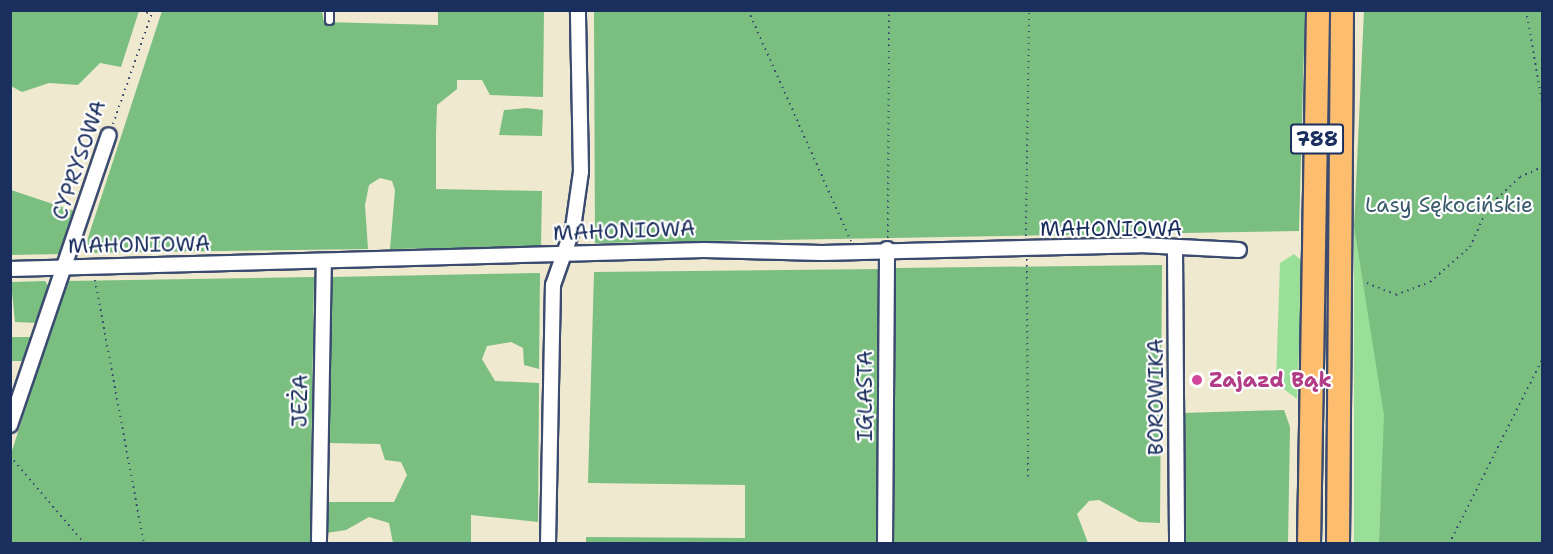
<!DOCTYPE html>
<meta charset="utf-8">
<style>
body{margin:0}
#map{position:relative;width:1553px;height:554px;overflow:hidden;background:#efe9d0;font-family:"Shantell Sans",sans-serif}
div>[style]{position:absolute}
.green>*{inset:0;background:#99df98}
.forest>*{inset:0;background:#7abe80}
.path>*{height:2px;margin-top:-1px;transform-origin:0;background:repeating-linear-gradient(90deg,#3b4b6f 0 1.5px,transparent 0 6px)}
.roads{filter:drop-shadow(2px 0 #3b4b6f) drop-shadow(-2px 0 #3b4b6f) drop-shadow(0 2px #3b4b6f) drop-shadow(0 -2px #3b4b6f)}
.lane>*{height:7px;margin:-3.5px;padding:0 3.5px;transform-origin:3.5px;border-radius:3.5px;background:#fff}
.street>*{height:14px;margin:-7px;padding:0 7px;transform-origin:7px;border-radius:7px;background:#fff}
.primary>*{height:22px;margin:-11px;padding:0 11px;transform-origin:11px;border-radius:11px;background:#fcbd6f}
.dots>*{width:16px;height:16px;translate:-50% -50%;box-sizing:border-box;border:3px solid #fff;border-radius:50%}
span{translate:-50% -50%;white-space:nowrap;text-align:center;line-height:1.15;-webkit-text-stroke:4.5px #fff;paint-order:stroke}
.shield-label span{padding:2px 4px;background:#fff;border:2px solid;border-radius:4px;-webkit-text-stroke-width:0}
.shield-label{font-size:20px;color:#1b2f5e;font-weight:700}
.street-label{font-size:21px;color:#1b2f5e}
.park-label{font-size:21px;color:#3a5b6c}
.hotel-label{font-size:21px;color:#b23c85;font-weight:700}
.left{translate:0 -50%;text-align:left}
.frame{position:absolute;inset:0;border:12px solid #1b2f5e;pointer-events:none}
</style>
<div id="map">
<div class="green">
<i style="clip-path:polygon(1354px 227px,1385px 415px,1379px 543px,1354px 543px)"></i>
<i style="clip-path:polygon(1294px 254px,1303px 262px,1297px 399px,1276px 383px,1280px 263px)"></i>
</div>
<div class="forest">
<i style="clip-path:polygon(11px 10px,139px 10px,139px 11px,121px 67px,100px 63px,78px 85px,49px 83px,22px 92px,11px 86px)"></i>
<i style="clip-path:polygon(162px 11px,322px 11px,324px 22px,438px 25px,438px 11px,544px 11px,543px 97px,490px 95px,482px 80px,457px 80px,457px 89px,437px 105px,436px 134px,436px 189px,542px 191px,541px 247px,390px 249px,395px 190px,392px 181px,380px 178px,369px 185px,365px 205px,368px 249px,83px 253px)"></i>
<i style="clip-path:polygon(594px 11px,1305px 11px,1299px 231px,595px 243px)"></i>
<i style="clip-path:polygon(1364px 11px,1542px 11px,1542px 543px,1379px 543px,1384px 415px,1354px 227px)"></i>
<i style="clip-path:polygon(526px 108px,543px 110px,542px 136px,499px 135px,504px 110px)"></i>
<i style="clip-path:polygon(11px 190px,74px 211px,60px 254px,11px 255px)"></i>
<i style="clip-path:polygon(1162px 265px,1160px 523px,1139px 522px,1099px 500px,1089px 501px,1077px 514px,1088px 543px,894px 543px,896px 268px)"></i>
<i style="clip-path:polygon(882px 269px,879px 543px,586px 544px,586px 537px,745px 538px,745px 485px,588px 483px,594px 272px)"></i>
<i style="clip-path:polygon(540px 273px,539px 369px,524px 365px,523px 348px,511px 342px,487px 346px,482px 359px,495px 381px,539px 383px,538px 522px,471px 515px,471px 544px,393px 543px,389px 523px,369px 517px,346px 530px,326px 533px,327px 502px,394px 502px,407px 475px,401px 462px,385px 460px,380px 444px,328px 443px,331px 277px)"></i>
<i style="clip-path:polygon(314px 277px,310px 543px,11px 544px,11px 454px,66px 281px)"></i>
<i style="clip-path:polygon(45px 281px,49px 287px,38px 323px,15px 322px,11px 282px)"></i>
<i style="clip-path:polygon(10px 337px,33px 337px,25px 361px,11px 361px)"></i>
<i style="clip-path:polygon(1284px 410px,1290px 427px,1288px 543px,1181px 544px,1183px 413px)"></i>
</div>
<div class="path">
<i style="left:141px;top:10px;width:11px;rotate:22deg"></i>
<i style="left:748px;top:10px;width:253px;rotate:66deg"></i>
<i style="left:1526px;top:10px;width:93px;rotate:80.1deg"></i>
<i style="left:113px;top:124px;width:121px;rotate:-70.7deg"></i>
<i style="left:1026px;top:236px;width:226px;rotate:-89.2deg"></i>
<i style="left:888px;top:238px;width:228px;rotate:-89.7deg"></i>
<i style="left:1027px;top:259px;width:218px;rotate:89.7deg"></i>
<i style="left:95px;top:280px;width:269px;rotate:79.5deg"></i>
<i style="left:1367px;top:283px;width:31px;rotate:22deg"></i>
<i style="left:1396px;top:295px;width:36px;rotate:-21deg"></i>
<i style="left:1430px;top:282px;width:53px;rotate:-41.2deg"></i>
<i style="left:1470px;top:247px;width:44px;rotate:-65.8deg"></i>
<i style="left:1488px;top:207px;width:44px;rotate:-43.2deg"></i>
<i style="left:1520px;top:177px;width:24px;rotate:-24deg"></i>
<i style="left:10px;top:456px;width:116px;rotate:49.6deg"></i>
<i style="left:1449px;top:544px;width:206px;rotate:-63.2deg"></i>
</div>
<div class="roads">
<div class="lane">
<i style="left:329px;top:10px;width:10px;rotate:90deg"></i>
</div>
<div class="street">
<i style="left:1175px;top:250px;width:294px;rotate:89.6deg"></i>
<i style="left:10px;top:269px;width:694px;rotate:-1.57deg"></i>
<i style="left:704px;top:250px;width:118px;rotate:1.5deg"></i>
<i style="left:822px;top:253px;width:318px;rotate:-1.4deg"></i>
<i style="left:1140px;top:245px;width:99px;rotate:2.9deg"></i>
<i style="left:10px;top:425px;width:306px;rotate:-71.2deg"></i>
<i style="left:319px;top:540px;width:278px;rotate:-89deg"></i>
<i style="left:548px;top:544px;width:259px;rotate:-88.9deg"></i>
<i style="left:553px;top:285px;width:60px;rotate:-70.7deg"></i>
<i style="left:573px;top:228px;width:57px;rotate:-81.9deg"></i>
<i style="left:581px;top:172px;width:162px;rotate:-91.1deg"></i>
<i style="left:885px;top:544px;width:295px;rotate:-89.6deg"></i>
</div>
<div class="primary">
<i style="left:1309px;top:544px;width:534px;rotate:-89.03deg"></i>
<i style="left:1338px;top:544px;width:534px;rotate:-89.57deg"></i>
</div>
</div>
<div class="dots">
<i style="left:1197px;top:380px;background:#d1479c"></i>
</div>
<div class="shield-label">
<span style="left:1317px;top:139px">788</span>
</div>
<div class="street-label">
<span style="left:79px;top:160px;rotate:-71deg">CYPRYSOWA</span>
<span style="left:1111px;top:229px">MAHONIOWA</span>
<span style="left:624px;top:231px;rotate:-2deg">MAHONIOWA</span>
<span style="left:139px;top:245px;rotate:-1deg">MAHONIOWA</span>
<span style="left:865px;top:396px;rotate:-90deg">IGLASTA</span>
<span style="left:1156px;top:397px;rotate:-90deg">BOROWIKA</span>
<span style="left:300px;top:401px;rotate:-89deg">JEŻA</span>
</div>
<div class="park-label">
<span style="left:1449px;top:205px">Lasy Sękocińskie</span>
</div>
<div class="hotel-label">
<span class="left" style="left:1209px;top:380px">Zajazd Bąk</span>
</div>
<div class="frame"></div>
</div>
